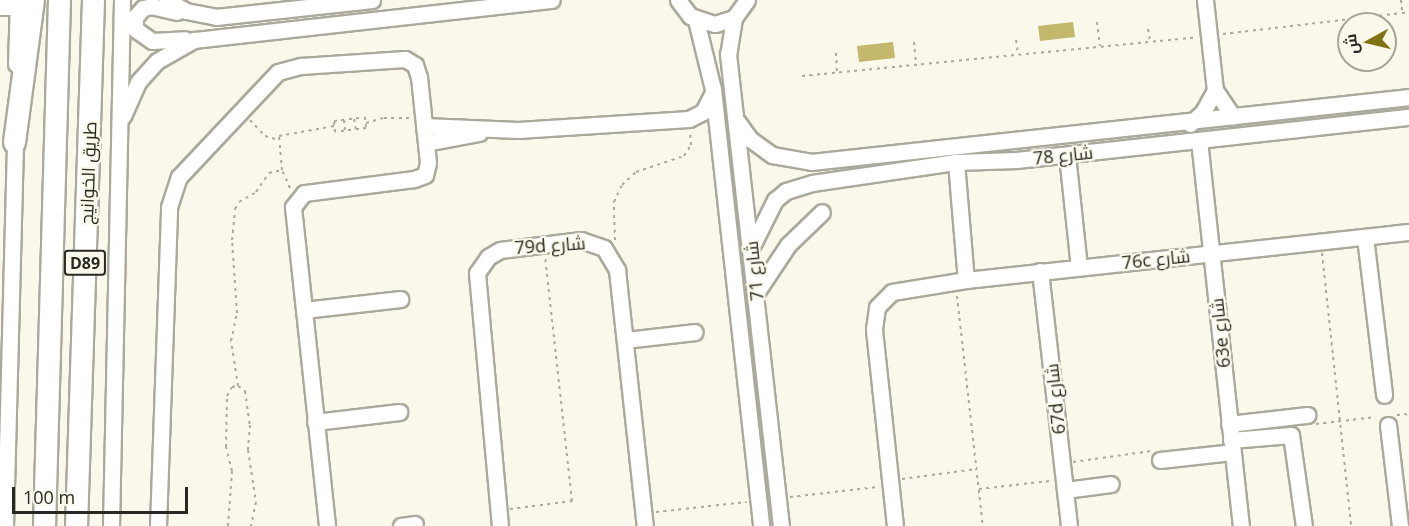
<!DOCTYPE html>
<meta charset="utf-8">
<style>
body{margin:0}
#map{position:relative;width:1409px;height:526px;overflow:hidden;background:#faf8ea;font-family:"Open Sans",Cairo,sans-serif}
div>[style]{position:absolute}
.water>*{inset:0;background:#c3b76c}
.path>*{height:2px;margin-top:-1px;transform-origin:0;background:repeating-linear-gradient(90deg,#aaa99e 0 3px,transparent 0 7.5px)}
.roads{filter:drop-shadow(2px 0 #aba99c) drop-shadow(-2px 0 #aba99c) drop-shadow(0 2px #aba99c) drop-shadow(0 -2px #aba99c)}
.minor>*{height:15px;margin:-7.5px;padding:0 7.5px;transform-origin:7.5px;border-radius:7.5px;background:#fff}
.highway>*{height:21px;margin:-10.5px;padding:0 10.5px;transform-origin:10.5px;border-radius:10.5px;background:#fff}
span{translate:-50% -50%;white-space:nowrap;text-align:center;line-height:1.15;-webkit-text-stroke:4.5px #faf8ea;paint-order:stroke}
.shield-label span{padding:2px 4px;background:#faf8ea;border:2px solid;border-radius:4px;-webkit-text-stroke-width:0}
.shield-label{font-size:16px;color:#292823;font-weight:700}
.street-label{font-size:18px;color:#292823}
.north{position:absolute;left:1337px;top:12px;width:60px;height:60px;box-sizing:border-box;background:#faf8ea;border:2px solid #a6a59a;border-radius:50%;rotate:262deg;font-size:16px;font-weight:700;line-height:24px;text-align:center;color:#292823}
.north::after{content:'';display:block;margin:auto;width:21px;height:27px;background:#817314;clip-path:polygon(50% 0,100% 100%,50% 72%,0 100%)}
.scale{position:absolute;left:12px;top:487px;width:176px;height:27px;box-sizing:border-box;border:3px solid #292823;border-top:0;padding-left:8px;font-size:18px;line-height:21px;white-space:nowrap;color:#292823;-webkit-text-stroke:4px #faf8ea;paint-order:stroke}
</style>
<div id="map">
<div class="water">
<i style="clip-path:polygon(1073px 22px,1075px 37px,1040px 41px,1038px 26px)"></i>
<i style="clip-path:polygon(893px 42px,895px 58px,859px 62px,857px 46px)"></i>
</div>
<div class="path">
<i style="left:1401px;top:0;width:12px;rotate:85deg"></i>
<i style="left:1097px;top:22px;width:24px;rotate:83deg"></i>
<i style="left:1148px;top:29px;width:12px;rotate:81deg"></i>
<i style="left:1223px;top:34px;width:187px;rotate:-6.7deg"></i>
<i style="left:1016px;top:40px;width:15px;rotate:82deg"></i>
<i style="left:914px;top:42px;width:23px;rotate:85deg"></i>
<i style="left:836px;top:53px;width:18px;rotate:87deg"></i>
<i style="left:802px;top:76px;width:397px;rotate:-5.6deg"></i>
<i style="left:365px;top:117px;width:11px;rotate:85deg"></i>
<i style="left:366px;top:128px;width:31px;rotate:173deg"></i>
<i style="left:335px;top:132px;width:11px;rotate:-95deg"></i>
<i style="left:334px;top:121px;width:31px;rotate:-7deg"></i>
<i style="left:354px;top:119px;width:11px;rotate:80deg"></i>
<i style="left:250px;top:120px;width:22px;rotate:47deg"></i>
<i style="left:265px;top:136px;width:15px;rotate:16deg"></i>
<i style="left:344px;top:120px;width:11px;rotate:85deg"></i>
<i style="left:366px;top:123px;width:19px;rotate:-16deg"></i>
<i style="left:384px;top:118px;width:28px"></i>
<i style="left:290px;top:188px;width:20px;rotate:-114deg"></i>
<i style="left:282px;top:170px;width:34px;rotate:-95deg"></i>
<i style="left:279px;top:136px;width:56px;rotate:-10.3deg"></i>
<i style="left:615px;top:240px;width:38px;rotate:-92deg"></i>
<i style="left:614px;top:202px;width:19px;rotate:-65deg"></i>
<i style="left:622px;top:185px;width:19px;rotate:-43deg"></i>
<i style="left:636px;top:172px;width:51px;rotate:-18.4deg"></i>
<i style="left:684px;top:156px;width:13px;rotate:-58deg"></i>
<i style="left:691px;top:145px;width:13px;rotate:-94deg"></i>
<i style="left:1322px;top:253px;width:275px;rotate:83.9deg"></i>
<i style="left:957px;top:296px;width:231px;rotate:83.6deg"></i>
<i style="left:238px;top:386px;width:46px;rotate:-98.8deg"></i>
<i style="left:231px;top:341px;width:29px;rotate:-78deg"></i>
<i style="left:237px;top:313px;width:73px;rotate:-93.9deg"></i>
<i style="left:232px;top:240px;width:31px;rotate:-84deg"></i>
<i style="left:235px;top:209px;width:8px;rotate:-60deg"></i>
<i style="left:239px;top:202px;width:20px;rotate:-30deg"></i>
<i style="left:256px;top:192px;width:23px;rotate:-56deg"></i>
<i style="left:269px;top:173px;width:13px;rotate:-13deg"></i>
<i style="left:1397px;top:415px;width:12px;rotate:-5deg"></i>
<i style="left:1316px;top:424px;width:60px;rotate:-6.7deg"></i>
<i style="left:1073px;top:462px;width:79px;rotate:-8deg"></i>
<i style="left:902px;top:479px;width:75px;rotate:-7.7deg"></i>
<i style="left:979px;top:489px;width:71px;rotate:-6.4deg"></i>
<i style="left:790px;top:497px;width:88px;rotate:-6.6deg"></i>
<i style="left:510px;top:509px;width:63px;rotate:-7.4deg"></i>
<i style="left:572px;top:501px;width:244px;rotate:-96.3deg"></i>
<i style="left:656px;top:512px;width:91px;rotate:-6.3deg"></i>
<i style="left:228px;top:526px;width:55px;rotate:-85.8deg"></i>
<i style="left:232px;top:471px;width:25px;rotate:-104deg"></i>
<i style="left:226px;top:447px;width:51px;rotate:-88.9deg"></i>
<i style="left:227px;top:396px;width:10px;rotate:-61deg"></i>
<i style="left:232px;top:387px;width:6px;rotate:-9deg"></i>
<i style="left:238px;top:386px;width:9px;rotate:36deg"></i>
<i style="left:245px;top:391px;width:34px;rotate:82deg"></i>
<i style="left:250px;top:425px;width:25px;rotate:95deg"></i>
<i style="left:248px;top:450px;width:53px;rotate:81.3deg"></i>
<i style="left:256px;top:502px;width:25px;rotate:102deg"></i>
</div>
<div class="roads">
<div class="minor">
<i style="left:167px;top:0;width:22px;rotate:30deg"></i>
<i style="left:186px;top:11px;width:31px;rotate:11deg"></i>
<i style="left:216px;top:17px;width:157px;rotate:-6.2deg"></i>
<i style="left:678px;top:0;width:20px;rotate:53deg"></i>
<i style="left:690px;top:16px;width:26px;rotate:18deg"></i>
<i style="left:715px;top:24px;width:20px;rotate:-18deg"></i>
<i style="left:734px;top:18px;width:22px;rotate:-54deg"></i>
<i style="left:1205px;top:0;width:91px;rotate:83.7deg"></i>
<i style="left:1215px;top:90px;width:32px;rotate:56deg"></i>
<i style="left:0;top:7px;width:17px"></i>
<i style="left:177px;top:12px;width:26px;rotate:-167deg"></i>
<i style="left:152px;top:6px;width:9px;rotate:167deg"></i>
<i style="left:143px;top:8px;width:12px;rotate:132deg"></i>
<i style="left:135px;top:17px;width:12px;rotate:90deg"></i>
<i style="left:135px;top:29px;width:21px;rotate:35deg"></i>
<i style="left:152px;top:41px;width:33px;rotate:-3deg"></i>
<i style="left:734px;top:18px;width:36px;rotate:99deg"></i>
<i style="left:728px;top:54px;width:475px;rotate:83.6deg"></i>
<i style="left:696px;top:20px;width:71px;rotate:76.2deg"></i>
<i style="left:713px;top:89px;width:440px;rotate:83.7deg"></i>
<i style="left:16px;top:64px;width:64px;rotate:-88.2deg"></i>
<i style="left:123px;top:116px;width:37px;rotate:-66deg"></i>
<i style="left:138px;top:82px;width:28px;rotate:-48deg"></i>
<i style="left:157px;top:61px;width:43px;rotate:-29.6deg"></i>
<i style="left:194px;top:40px;width:360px;rotate:-6.4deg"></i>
<i style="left:737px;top:121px;width:22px;rotate:54deg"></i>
<i style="left:750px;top:139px;width:27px;rotate:36deg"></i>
<i style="left:772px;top:155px;width:40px;rotate:10deg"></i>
<i style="left:811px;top:162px;width:602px;rotate:-6.2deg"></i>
<i style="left:1190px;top:124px;width:18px;rotate:-43deg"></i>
<i style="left:1203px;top:112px;width:25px;rotate:-61deg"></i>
<i style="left:424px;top:126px;width:94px;rotate:2.4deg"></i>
<i style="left:518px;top:130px;width:171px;rotate:-3.7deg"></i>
<i style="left:689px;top:119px;width:16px;rotate:-27deg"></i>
<i style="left:703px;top:112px;width:22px;rotate:-63deg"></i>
<i style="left:1199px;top:140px;width:388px;rotate:83.8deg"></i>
<i style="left:426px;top:143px;width:54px;rotate:-10.7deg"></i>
<i style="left:1067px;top:155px;width:113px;rotate:83.9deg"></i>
<i style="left:956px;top:162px;width:118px;rotate:85.2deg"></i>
<i style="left:1365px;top:237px;width:159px;rotate:83.1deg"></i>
<i style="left:751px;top:248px;width:54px;rotate:-63.4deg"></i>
<i style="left:775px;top:200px;width:14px;rotate:-39deg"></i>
<i style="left:786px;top:191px;width:27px;rotate:-17deg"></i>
<i style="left:812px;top:183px;width:146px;rotate:-8.3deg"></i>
<i style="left:956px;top:162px;width:61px;rotate:-1.9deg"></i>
<i style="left:1017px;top:160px;width:394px;rotate:-6.3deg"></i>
<i style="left:1040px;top:271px;width:257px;rotate:83.5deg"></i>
<i style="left:756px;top:293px;width:58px;rotate:-56.3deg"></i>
<i style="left:788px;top:245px;width:47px;rotate:-44.1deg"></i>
<i style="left:304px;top:310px;width:97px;rotate:-6.5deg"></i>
<i style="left:625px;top:340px;width:70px;rotate:-6.5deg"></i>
<i style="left:315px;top:422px;width:85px;rotate:-6.8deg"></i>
<i style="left:1229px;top:424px;width:79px;rotate:-6.6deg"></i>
<i style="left:1388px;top:425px;width:102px;rotate:83.2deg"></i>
<i style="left:1231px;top:440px;width:60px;rotate:-4.8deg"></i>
<i style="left:1291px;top:435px;width:92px;rotate:81.9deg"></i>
<i style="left:1160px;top:460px;width:72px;rotate:-6.3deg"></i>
<i style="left:1065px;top:490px;width:46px;rotate:-7.4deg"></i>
<i style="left:5px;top:526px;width:393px;rotate:-88.5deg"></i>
<i style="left:111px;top:526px;width:526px;rotate:-88.8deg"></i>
<i style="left:158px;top:526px;width:319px;rotate:-88deg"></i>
<i style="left:169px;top:207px;width:32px;rotate:-72deg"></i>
<i style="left:179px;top:177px;width:144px;rotate:-46.7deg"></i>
<i style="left:278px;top:72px;width:24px;rotate:-15deg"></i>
<i style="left:301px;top:66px;width:104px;rotate:-3.9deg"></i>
<i style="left:405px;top:59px;width:12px;rotate:31deg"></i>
<i style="left:415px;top:65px;width:13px;rotate:72deg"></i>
<i style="left:419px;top:77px;width:86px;rotate:84deg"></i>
<i style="left:428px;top:163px;width:12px;rotate:104deg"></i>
<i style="left:425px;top:175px;width:12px;rotate:160deg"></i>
<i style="left:414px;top:179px;width:111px;rotate:172.7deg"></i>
<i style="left:304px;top:193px;width:18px;rotate:128deg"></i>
<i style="left:293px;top:207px;width:321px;rotate:83.9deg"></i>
<i style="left:401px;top:526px;width:14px;rotate:-8deg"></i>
<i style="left:500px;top:526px;width:254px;rotate:-95.2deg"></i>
<i style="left:477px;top:273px;width:19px;rotate:-55deg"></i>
<i style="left:488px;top:257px;width:14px;rotate:-30deg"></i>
<i style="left:500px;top:250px;width:82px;rotate:-7deg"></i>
<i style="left:581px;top:240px;width:24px;rotate:19deg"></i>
<i style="left:604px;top:248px;width:26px;rotate:59deg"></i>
<i style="left:617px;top:270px;width:258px;rotate:83.8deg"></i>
<i style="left:895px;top:526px;width:198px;rotate:-96.1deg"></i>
<i style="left:874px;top:329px;width:22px;rotate:-82deg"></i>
<i style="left:877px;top:307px;width:21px;rotate:-45deg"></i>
<i style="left:892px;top:292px;width:75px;rotate:-9.2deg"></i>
<i style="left:966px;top:280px;width:446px;rotate:-6.2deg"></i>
</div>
<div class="highway">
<i style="left:14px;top:142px;width:143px;rotate:-82.4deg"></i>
<i style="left:44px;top:526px;width:526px;rotate:-88.37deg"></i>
<i style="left:76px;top:526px;width:526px;rotate:-88.15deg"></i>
</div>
</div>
<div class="shield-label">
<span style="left:85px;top:263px">D89</span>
</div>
<div class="street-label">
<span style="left:1063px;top:155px;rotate:-6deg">شارع 78</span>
<span style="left:88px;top:173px;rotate:-88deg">طريق الخوانيج</span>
<span style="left:550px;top:245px;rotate:-4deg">79d شارع</span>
<span style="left:1156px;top:259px;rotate:-6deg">76c شارع</span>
<span style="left:754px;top:271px;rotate:-96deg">شارع 71</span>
<span style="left:1220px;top:333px;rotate:-96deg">63e شارع</span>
<span style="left:1055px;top:399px;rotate:-96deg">67d شارع</span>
</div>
<div class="north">ش</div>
<div class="scale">100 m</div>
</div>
